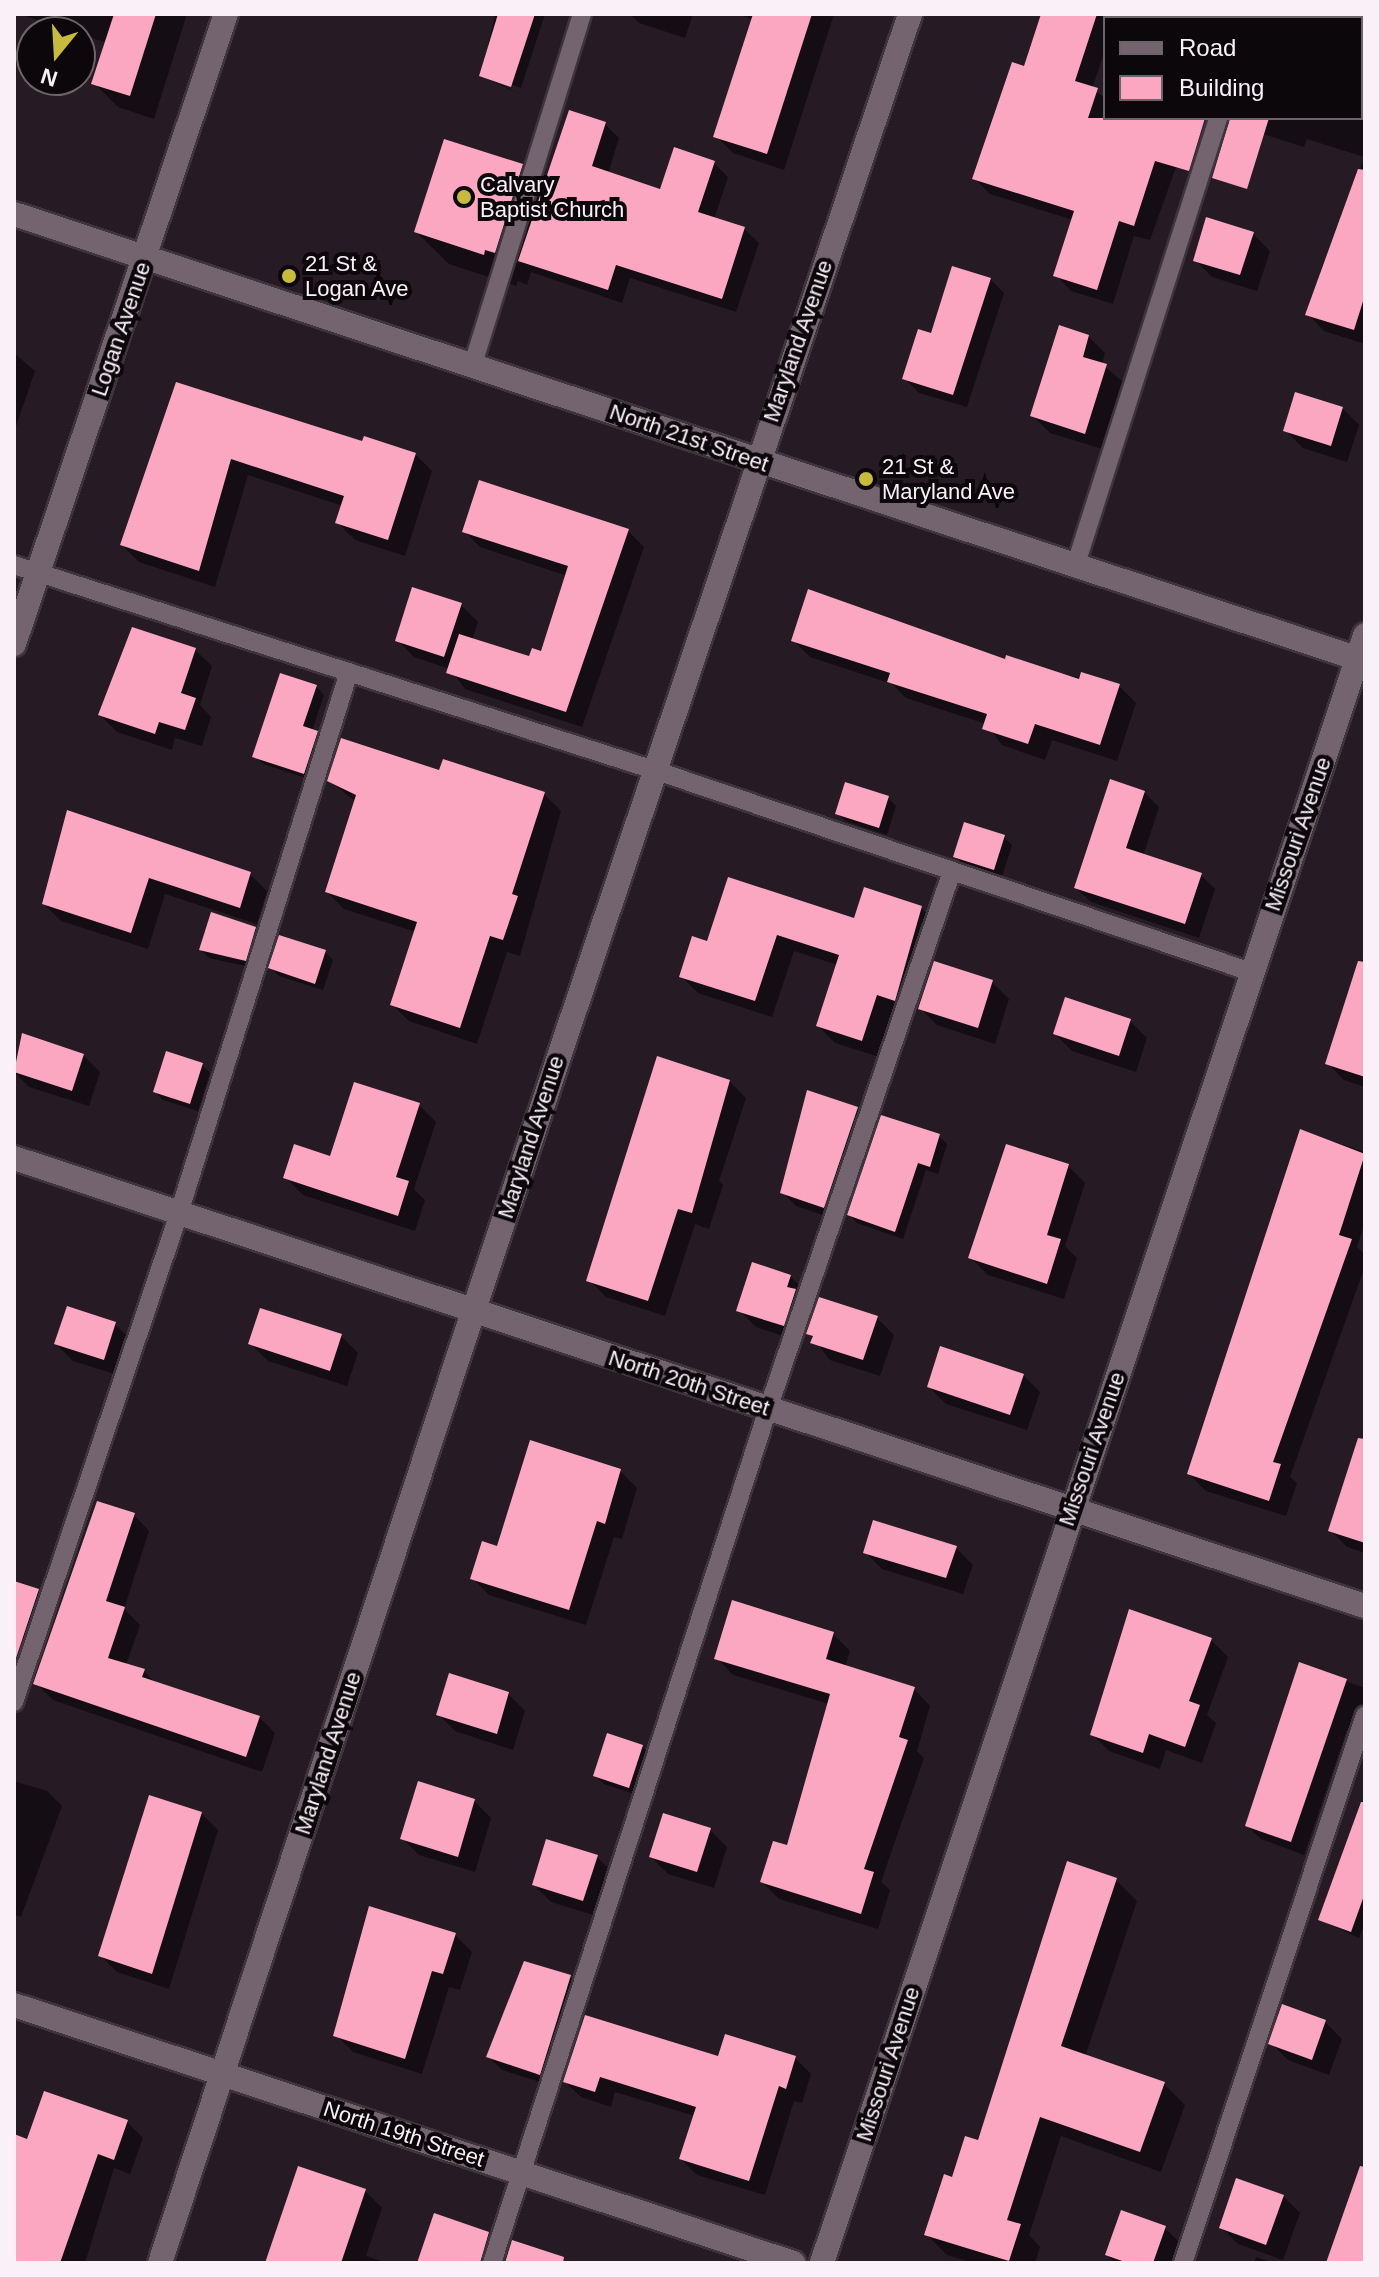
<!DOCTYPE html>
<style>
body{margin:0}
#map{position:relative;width:1379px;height:2277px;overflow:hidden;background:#261a24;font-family:Helvetica,sans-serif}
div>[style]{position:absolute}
.shadow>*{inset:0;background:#0007}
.building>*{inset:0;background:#fba7c1}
.roads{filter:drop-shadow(2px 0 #3e343c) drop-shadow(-2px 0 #3e343c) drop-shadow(0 2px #3e343c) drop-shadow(0 -2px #3e343c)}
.lane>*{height:18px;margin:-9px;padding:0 9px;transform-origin:9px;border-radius:9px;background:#736470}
.street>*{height:24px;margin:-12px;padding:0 12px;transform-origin:12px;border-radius:12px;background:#736470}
.secondary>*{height:24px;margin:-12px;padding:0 12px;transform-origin:12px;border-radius:12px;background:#736470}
.dots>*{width:22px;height:22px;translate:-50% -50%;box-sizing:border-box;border:4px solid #0c070b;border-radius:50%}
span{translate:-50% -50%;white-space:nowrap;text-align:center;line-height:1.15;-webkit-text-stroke:8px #0c070b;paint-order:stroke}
.poi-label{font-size:22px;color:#faf1f8}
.left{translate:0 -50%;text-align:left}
.street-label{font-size:22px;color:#faf1f8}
.frame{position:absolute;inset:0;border:16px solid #faf1f8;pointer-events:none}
.legend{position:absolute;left:1103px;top:16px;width:260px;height:104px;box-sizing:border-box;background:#0c070b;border:2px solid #6b656a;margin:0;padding:10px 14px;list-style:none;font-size:24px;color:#faf1f8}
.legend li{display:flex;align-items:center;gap:16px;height:40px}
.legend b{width:40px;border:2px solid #6b656a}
.north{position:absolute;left:16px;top:16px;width:80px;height:80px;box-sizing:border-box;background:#0c070b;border:2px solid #6b656a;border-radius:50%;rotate:198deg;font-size:22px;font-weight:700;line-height:32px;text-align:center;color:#faf1f8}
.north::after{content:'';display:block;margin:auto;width:28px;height:36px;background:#c7bb3c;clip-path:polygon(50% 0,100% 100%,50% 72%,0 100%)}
</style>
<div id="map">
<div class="shadow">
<i style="clip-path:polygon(19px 14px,187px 14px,154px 119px,118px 107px,94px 83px,107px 43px)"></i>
<i style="clip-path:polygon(495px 14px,545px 14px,521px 88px,488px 77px,520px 94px,481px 76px)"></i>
<i style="clip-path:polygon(693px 14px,685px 38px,639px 23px,631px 15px)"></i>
<i style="clip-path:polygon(741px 14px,834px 14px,784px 170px,733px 153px,716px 136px,753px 21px)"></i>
<i style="clip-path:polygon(1043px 14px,1117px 14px,1105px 18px,1105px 50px,1092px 89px,1105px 98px,1105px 118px,1141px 118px,1185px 142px,1150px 240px,1134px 236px,1113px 304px,1071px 291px,1056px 275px,1073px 220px,990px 194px,974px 178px,1025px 68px)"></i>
<i style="clip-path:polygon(1177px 14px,1183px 14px,1195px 18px,1176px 18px)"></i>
<i style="clip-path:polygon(1361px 89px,1365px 90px,1365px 344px,1324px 331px,1308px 314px,1323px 263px,1329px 265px,1364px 157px,1307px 139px,1304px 147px,1263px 134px,1242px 118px,1361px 118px)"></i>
<i style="clip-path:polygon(605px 124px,619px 138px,608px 174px,662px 191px,714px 163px,728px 177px,714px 219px,744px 229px,759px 243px,736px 312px,630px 278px,622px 303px,531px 272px,527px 285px,518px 281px,516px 286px,449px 264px,416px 232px,522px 166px,544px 189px)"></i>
<i style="clip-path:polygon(1253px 234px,1270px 251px,1257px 291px,1212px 277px,1195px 260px)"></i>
<i style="clip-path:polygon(990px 279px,1004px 293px,967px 407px,919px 393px,905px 379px,932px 335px)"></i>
<i style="clip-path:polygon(1088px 336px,1105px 353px,1102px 364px,1123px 382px,1102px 449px,1050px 433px,1033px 416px)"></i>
<i style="clip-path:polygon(14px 353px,35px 371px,14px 432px)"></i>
<i style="clip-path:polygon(177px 384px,363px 443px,415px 454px,432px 471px,405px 556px,355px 540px,338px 523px,343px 506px,248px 475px,215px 587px,139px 562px,122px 545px)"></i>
<i style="clip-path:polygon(1342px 408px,1359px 425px,1347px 462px,1303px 448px,1286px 431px)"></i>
<i style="clip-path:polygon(464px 531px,628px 531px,644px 547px,582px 727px,465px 689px,450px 669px,414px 657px,397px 640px,461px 605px,478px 622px,472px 640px,531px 659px,542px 653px,567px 576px,480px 547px)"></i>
<i style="clip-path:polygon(793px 640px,1006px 662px,1119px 686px,1136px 703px,1117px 761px,1052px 740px,1045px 760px,1002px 745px,986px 724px,906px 698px,892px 684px,810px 657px)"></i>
<i style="clip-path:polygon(195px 650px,212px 666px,200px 705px,211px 717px,202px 746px,175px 738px,172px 750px,117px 732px,100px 715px)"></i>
<i style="clip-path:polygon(316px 686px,324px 695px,312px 731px,325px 740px,312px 780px,263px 764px,255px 756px)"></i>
<i style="clip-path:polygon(440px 772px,544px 794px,561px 811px,520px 956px,507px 952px,477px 1044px,409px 1021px,392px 1004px,416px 932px,344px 909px,327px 892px,356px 802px,330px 781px)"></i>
<i style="clip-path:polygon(1144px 792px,1159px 807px,1143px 856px,1200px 874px,1215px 889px,1199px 938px,1091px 902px,1076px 888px)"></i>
<i style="clip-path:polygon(888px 798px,896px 806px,887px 835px,845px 821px,837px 813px)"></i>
<i style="clip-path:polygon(68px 813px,250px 874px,267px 891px,257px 924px,165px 894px,148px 949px,61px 921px,44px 904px)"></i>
<i style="clip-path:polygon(1004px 837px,1012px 845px,1002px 877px,963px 864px,955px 856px)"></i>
<i style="clip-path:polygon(921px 908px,938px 925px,912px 1017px,893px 1011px,879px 1057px,835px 1043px,818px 1026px,838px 965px,794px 951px,772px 1017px,698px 993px,681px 976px,708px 944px)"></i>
<i style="clip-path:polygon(255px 929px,263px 937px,254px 968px,209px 958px,201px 950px)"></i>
<i style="clip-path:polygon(325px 952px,333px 960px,323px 990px,279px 976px,271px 968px)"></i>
<i style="clip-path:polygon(1365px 953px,1365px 1087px,1344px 1080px,1327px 1063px)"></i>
<i style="clip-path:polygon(992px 982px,1009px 999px,995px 1044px,937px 1025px,920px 1008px)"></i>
<i style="clip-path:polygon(1130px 1021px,1147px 1038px,1136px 1072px,1072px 1051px,1055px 1034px)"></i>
<i style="clip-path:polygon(23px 1036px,83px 1055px,100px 1072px,89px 1106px,29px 1087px,14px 1072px)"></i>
<i style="clip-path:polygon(202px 1065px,210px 1073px,198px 1111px,163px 1100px,155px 1092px)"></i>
<i style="clip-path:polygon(729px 1081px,746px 1098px,719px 1181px,723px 1185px,709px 1229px,695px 1224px,665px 1316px,606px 1297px,589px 1280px)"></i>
<i style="clip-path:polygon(809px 1093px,857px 1109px,871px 1122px,837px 1220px,796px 1206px,783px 1193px)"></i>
<i style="clip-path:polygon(419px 1105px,436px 1122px,414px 1189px,425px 1200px,415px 1231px,303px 1195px,286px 1178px,332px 1158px)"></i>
<i style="clip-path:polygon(1301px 1131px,1365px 1152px,1365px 1222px,1357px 1247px,1365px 1255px,1365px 1266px,1290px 1477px,1297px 1483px,1286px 1516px,1206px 1491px,1189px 1474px)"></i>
<i style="clip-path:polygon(939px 1136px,947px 1144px,938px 1174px,926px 1170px,903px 1239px,857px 1223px,849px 1215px)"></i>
<i style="clip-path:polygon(1007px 1146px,1068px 1166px,1085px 1183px,1065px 1246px,1077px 1258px,1064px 1299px,988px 1275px,971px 1258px)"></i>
<i style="clip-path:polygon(790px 1276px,807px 1293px,805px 1301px,812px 1308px,801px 1342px,756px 1327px,739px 1310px)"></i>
<i style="clip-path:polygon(877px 1318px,894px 1335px,880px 1376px,830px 1360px,809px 1333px)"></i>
<i style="clip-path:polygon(115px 1324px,132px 1341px,121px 1376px,73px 1361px,56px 1344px)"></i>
<i style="clip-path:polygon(341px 1336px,358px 1353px,347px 1386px,268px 1361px,251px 1344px)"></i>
<i style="clip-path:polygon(1023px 1375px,1040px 1392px,1027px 1430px,946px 1404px,929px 1387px)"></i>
<i style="clip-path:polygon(620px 1471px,637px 1488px,622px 1539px,614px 1537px,586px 1625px,489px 1595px,472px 1578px,498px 1548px)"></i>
<i style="clip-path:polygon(1365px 1475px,1365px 1553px,1347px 1547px,1330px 1530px)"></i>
<i style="clip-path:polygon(134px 1515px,149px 1531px,124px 1609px,140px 1625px,126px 1665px,144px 1671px,157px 1684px,259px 1717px,275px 1733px,262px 1772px,53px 1700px,37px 1684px)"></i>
<i style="clip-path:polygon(956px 1548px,973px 1565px,963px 1594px,882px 1569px,865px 1552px)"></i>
<i style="clip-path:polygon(14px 1583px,38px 1591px,55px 1608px,43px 1645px,14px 1636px)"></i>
<i style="clip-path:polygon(833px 1634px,850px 1651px,845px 1667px,914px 1689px,930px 1706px,917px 1751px,924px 1758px,881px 1882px,890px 1890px,878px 1929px,779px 1899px,762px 1882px,788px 1847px,829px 1704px,733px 1675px,717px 1658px)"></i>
<i style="clip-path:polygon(1211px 1640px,1228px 1657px,1207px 1715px,1216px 1723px,1202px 1763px,1166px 1750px,1160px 1769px,1109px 1751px,1092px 1734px)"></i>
<i style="clip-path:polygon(1300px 1665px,1365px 1688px,1365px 1731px,1363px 1735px,1347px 1730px,1304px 1855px,1261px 1839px,1247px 1826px)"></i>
<i style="clip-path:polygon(508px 1694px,525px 1711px,513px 1750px,455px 1731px,438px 1714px)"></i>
<i style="clip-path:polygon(642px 1746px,650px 1755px,637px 1795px,604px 1784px,595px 1776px)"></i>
<i style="clip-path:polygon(14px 1781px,47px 1791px,62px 1806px,21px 1917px,14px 1915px)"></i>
<i style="clip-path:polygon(474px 1801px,491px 1818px,475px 1872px,419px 1855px,402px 1838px)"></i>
<i style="clip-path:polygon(201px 1813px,218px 1830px,169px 1989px,117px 1972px,100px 1955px)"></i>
<i style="clip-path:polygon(710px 1830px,727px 1847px,714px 1888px,668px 1874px,651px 1857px)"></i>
<i style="clip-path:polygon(1365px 1843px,1365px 1922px,1359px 1938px,1320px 1920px)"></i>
<i style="clip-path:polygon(597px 1857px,614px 1874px,600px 1917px,551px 1902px,534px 1885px)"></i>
<i style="clip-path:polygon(1116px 1880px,1137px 1901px,1085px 2057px,1164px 2084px,1185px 2105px,1161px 2172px,1061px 2136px,1029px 2235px,1040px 2247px,1035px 2263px,973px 2263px,947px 2255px,926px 2234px)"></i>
<i style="clip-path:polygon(455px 1935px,472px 1952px,460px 1990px,449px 1987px,422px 2074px,353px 2052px,336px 2035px)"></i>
<i style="clip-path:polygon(570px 1977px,583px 1990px,553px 2086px,502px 2070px,489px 2057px)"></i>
<i style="clip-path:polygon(1325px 2022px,1342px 2039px,1329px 2075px,1288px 2060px,1271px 2043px)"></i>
<i style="clip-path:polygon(795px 2058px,811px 2074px,802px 2103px,794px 2101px,765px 2195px,697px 2175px,681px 2159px,695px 2116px,615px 2092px,611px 2107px,581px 2097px,565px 2082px,719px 2059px)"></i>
<i style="clip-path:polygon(127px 2122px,143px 2138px,130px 2174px,114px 2168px,85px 2263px,14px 2263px,14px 2148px)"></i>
<i style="clip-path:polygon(365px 2191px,382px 2208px,366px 2256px,387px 2263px,273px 2263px)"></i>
<i style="clip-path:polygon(1283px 2196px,1300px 2213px,1283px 2260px,1238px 2244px,1221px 2227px)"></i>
<i style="clip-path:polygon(1165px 2228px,1182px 2245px,1176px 2263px,1115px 2263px,1107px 2255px)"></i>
<i style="clip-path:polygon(488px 2234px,504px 2250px,501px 2263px,434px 2263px)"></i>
<i style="clip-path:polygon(1256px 2257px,1274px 2263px,1254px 2263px)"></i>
</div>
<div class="building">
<i style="clip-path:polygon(114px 14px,156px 14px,130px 96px,91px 84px)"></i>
<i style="clip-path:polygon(498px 14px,535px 14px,511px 87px,479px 76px)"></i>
<i style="clip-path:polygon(753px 14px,812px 14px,767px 154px,713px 137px)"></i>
<i style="clip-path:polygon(1041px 14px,1097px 14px,1075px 81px,1098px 88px,1088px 118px,1205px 118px,1189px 171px,1155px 161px,1134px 226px,1119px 221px,1097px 290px,1053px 276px,1074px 211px,972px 179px,1012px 62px,1024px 66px)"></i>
<i style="clip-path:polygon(569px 110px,606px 122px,592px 166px,660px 189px,674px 147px,715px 161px,698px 212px,745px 227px,722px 299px,616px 265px,608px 290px,518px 261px)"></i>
<i style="clip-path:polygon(1230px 118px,1269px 118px,1247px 189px,1212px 178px)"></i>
<i style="clip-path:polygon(444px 139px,523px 164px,495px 253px,485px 250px,484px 255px,414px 232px)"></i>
<i style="clip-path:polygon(1358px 169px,1365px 170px,1365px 295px,1354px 330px,1305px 315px)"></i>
<i style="clip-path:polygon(1206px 217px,1254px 232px,1240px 275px,1193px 261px)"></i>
<i style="clip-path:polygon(952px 266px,991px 278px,953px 395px,902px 379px,918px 329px,931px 333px)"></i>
<i style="clip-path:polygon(1059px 325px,1089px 335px,1083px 357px,1107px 364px,1085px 434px,1030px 416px)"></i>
<i style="clip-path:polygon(176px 382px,362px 441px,364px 436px,416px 453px,388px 540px,335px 523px,344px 496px,231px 459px,199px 571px,120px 545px)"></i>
<i style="clip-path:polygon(1295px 392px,1343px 407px,1331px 446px,1283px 431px)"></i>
<i style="clip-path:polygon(479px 480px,629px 529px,566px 712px,446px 673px,459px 634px,529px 656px,532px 648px,541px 651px,568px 566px,462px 532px)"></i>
<i style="clip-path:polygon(412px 587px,462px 603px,444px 657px,395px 641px)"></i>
<i style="clip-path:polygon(808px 589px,1005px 659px,1006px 655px,1079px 679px,1081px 672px,1120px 684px,1100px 745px,1035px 724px,1028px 744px,982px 729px,987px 714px,887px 682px,890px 673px,791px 641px)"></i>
<i style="clip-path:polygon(132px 627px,196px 648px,181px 693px,196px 698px,185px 730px,159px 722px,155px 734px,98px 715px)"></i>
<i style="clip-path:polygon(280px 673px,317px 685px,303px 726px,318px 731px,304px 774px,252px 757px)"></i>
<i style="clip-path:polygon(341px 738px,439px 770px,443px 759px,545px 792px,512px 894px,518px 896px,503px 940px,490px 936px,460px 1028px,390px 1005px,417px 922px,325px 892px,356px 795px,327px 781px)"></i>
<i style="clip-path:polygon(1110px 779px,1145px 791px,1126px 848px,1202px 873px,1185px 924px,1074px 888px)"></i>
<i style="clip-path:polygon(845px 782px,889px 796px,879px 828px,835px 814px)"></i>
<i style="clip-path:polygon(67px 810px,251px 872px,240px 908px,149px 878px,131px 933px,42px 904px)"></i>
<i style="clip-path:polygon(964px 822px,1005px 835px,994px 870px,953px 857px)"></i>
<i style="clip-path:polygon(728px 877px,854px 918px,864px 887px,922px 906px,895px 1001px,877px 995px,862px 1041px,816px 1026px,839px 955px,777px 935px,755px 1001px,679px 977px,692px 936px,707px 941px)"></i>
<i style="clip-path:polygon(211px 912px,256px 927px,246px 961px,199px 950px)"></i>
<i style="clip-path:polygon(279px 935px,326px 950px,315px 984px,268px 968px)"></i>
<i style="clip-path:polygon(934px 961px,993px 980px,978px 1028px,918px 1009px)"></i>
<i style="clip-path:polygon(1358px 961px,1365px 962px,1365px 1077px,1325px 1064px)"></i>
<i style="clip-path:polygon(1065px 997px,1131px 1019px,1119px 1056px,1053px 1034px)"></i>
<i style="clip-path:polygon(22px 1033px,84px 1054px,72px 1091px,14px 1072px)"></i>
<i style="clip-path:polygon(166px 1051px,203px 1063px,190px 1104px,153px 1092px)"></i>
<i style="clip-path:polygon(657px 1056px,730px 1080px,692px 1213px,678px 1209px,648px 1301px,586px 1281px)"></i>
<i style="clip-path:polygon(354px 1082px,420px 1103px,396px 1177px,409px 1181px,398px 1216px,283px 1178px,294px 1144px,330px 1156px)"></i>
<i style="clip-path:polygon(807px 1090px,858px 1107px,824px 1208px,780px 1193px)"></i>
<i style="clip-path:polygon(881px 1115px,940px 1134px,930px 1167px,918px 1163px,895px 1232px,847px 1215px)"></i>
<i style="clip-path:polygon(1300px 1129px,1365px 1154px,1339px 1235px,1352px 1239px,1273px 1462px,1281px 1464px,1269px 1501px,1187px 1474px)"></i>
<i style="clip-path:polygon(1006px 1144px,1069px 1164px,1047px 1235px,1061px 1239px,1047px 1284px,968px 1258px)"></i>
<i style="clip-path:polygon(752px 1262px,791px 1275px,787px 1287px,796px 1289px,784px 1326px,736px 1311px)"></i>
<i style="clip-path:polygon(819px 1297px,878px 1316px,863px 1360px,810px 1343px,813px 1336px,806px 1334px)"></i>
<i style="clip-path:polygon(67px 1306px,116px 1322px,104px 1360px,54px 1344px)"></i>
<i style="clip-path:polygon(260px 1308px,342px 1334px,330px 1371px,248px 1344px)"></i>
<i style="clip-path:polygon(940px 1346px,1024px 1374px,1010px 1415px,927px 1387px)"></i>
<i style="clip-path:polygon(1358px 1438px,1365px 1439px,1365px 1543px,1328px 1531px)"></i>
<i style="clip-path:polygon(530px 1440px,621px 1469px,605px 1524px,597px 1521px,569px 1610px,470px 1579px,482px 1541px,497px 1546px)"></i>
<i style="clip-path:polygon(97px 1501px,135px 1513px,106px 1601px,125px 1607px,108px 1658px,145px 1669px,142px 1677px,260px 1716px,246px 1757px,33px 1684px)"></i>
<i style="clip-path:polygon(873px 1520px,957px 1546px,946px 1578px,863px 1553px)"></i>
<i style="clip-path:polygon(14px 1581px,39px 1589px,14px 1664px)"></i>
<i style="clip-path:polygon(732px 1600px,834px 1632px,826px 1659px,915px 1687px,899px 1737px,908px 1740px,864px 1869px,874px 1872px,861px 1914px,760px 1882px,773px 1841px,787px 1845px,830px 1694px,714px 1659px)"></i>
<i style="clip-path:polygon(1129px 1609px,1212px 1638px,1189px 1701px,1200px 1705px,1185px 1747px,1149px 1734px,1143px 1753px,1090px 1735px)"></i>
<i style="clip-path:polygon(1299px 1662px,1347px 1679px,1291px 1842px,1245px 1826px)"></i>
<i style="clip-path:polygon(449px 1673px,509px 1692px,497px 1734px,436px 1715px)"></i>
<i style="clip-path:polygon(607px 1733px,643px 1745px,629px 1788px,593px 1776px)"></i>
<i style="clip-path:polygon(418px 1781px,475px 1799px,458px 1857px,400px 1839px)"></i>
<i style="clip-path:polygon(149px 1795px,202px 1812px,152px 1974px,98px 1956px)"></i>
<i style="clip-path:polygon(1361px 1802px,1365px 1802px,1365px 1893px,1351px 1932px,1318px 1920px)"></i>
<i style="clip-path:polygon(663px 1813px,711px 1828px,697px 1872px,649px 1857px)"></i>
<i style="clip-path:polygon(546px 1839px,598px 1855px,583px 1901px,532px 1885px)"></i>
<i style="clip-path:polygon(1067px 1861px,1117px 1878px,1061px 2046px,1165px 2082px,1140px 2152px,1040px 2117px,1007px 2220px,1021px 2224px,1009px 2261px,924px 2235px,944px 2174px,952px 2177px,965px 2136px,978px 2140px)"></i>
<i style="clip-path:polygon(369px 1906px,456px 1933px,443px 1974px,432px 1971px,405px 2059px,333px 2036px)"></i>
<i style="clip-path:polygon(524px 1961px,571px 1975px,540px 2075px,486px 2057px)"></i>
<i style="clip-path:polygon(1282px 2004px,1326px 2020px,1312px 2060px,1268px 2044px)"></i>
<i style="clip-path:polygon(585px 2015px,718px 2056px,725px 2034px,796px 2056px,786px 2089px,779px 2086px,749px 2181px,679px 2159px,696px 2107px,600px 2077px,595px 2092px,563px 2082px)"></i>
<i style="clip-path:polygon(44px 2091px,128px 2120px,114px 2160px,98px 2154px,60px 2263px,14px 2263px,14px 2134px,27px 2139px)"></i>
<i style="clip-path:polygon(298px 2166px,366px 2189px,341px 2263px,265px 2263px)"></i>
<i style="clip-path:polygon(1360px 2166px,1365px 2167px,1365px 2263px,1326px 2263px)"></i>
<i style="clip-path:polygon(1236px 2178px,1284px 2195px,1266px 2245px,1219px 2228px)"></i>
<i style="clip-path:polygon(1121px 2210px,1166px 2226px,1153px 2263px,1128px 2263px,1105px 2255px)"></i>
<i style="clip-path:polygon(434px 2213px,489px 2232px,480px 2263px,417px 2263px)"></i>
<i style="clip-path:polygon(512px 2240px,564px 2257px,563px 2263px,505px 2263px)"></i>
</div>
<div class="roads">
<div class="lane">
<i style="left:1250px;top:18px;width:4px;rotate:-76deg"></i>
<i style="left:473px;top:364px;width:367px;rotate:-72.7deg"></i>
<i style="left:14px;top:565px;width:672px;rotate:17.76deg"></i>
<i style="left:654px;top:770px;width:630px;rotate:18.69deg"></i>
<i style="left:1075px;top:567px;width:471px;rotate:-72.3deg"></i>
<i style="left:14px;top:1702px;width:516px;rotate:-71.35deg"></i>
<i style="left:179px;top:1213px;width:567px;rotate:-72.56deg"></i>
<i style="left:492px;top:2263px;width:897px;rotate:-72.09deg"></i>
<i style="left:768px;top:1409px;width:565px;rotate:-71.12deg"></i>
<i style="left:1183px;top:2263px;width:577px;rotate:-71.63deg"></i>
</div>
<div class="street">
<i style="left:14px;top:644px;width:665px;rotate:-71.4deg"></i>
<i style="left:14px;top:1158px;width:1423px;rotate:18.35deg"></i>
<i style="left:14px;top:2005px;width:821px;rotate:18.32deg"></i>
<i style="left:160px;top:2263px;width:1001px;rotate:-71.78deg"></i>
<i style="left:473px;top:1312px;width:1370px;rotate:-71.39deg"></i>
<i style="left:822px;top:2263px;width:1716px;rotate:-71.55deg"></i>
</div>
<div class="secondary">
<i style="left:14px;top:214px;width:1423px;rotate:18.31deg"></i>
</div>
</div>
<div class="dots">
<i style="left:464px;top:197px;background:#c7bb3c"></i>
<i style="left:289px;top:276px;background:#c7bb3c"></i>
<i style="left:866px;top:479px;background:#c7bb3c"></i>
</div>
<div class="poi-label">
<span class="left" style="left:480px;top:197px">Calvary<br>Baptist Church</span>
<span class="left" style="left:305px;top:276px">21 St &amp;<br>Logan Ave</span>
<span class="left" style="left:882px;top:479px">21 St &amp;<br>Maryland Ave</span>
</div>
<div class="street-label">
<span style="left:121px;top:329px;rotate:-71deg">Logan Avenue</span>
<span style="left:798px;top:341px;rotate:-71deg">Maryland Avenue</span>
<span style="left:689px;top:438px;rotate:19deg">North 21st Street</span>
<span style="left:1298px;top:834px;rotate:-71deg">Missouri Avenue</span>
<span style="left:531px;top:1137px;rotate:-72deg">Maryland Avenue</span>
<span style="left:689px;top:1383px;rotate:18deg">North 20th Street</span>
<span style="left:1092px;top:1449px;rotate:-71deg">Missouri Avenue</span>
<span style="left:328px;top:1753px;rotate:-72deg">Maryland Avenue</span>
<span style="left:888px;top:2064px;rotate:-72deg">Missouri Avenue</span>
<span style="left:404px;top:2134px;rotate:18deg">North 19th Street</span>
</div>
<div class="frame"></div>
<ul class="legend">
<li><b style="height:10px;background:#736470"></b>Road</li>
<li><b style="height:22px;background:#fba7c1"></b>Building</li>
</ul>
<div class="north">N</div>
</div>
